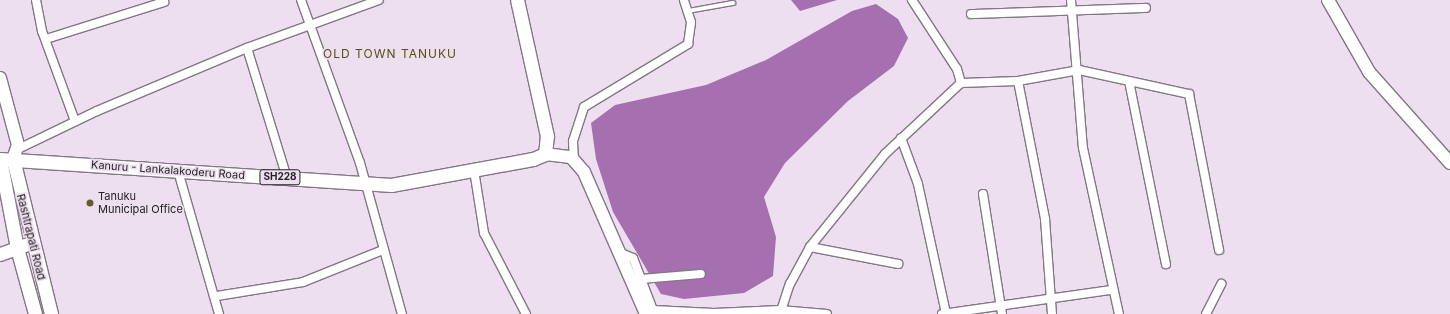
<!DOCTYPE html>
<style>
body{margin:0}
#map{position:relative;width:1450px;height:314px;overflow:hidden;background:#eddfef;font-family:Inter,sans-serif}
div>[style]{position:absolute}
.water>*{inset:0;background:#a66faf}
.roads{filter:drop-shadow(1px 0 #837685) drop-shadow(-1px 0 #837685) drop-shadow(0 1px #837685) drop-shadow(0 -1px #837685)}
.lane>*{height:4px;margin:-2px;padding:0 2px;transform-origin:2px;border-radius:2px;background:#fff}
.street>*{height:8px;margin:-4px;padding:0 4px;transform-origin:4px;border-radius:4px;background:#fff}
.secondary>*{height:12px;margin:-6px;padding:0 6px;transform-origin:6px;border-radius:6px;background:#fff}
.primary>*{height:13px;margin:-6.5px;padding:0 6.5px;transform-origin:6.5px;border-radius:6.5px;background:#fff}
.dots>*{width:11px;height:11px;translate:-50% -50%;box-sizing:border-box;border:2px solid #eddfef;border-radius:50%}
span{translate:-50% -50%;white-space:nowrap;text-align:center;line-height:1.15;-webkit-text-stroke:3.5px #eddfef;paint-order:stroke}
.shield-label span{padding:1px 3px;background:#eddfef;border:1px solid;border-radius:3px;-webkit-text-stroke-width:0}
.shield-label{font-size:10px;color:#262127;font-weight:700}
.street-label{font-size:11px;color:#262127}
.poi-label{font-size:11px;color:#262127}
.left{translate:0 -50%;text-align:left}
.neighbourhood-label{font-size:12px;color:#5b5011;letter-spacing:1px}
</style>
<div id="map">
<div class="water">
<i style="clip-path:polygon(791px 0,837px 0,800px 11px)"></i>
<i style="clip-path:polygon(876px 4px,898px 19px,908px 38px,894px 66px,848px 101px,785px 163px,764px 197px,776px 237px,773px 276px,744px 293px,684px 299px,661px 294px,613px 212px,596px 159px,591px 123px,615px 105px,706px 85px,766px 60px,852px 11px)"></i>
</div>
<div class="roads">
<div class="lane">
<i style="left:688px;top:11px;width:46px;rotate:-10.1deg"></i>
</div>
<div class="street">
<i style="left:36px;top:0;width:32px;rotate:79deg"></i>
<i style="left:42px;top:31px;width:96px;rotate:69.9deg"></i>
<i style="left:301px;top:0;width:173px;rotate:70.1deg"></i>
<i style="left:360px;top:163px;width:157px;rotate:74.5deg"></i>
<i style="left:912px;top:0;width:82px;rotate:56.9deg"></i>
<i style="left:957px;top:69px;width:15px;rotate:74deg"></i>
<i style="left:1071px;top:0;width:148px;rotate:85.4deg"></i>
<i style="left:1083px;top:148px;width:170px;rotate:77.8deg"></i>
<i style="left:971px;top:14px;width:175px;rotate:-2deg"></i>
<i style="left:46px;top:39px;width:124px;rotate:-17.4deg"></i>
<i style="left:247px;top:48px;width:136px;rotate:72.9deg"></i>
<i style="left:1018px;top:81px;width:141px;rotate:78.9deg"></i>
<i style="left:1045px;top:219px;width:95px;rotate:85.8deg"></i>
<i style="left:1129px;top:81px;width:187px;rotate:78.6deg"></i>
<i style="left:901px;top:138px;width:49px;rotate:69.7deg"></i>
<i style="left:918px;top:184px;width:132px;rotate:77.8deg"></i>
<i style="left:16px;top:150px;width:90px;rotate:-25.7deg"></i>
<i style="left:97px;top:111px;width:163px;rotate:-22.8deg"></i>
<i style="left:247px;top:48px;width:140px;rotate:-20deg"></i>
<i style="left:574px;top:161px;width:20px;rotate:-93deg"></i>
<i style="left:573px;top:141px;width:36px;rotate:-72deg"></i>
<i style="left:584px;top:107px;width:122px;rotate:-31.2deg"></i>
<i style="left:688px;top:44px;width:22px;rotate:-82deg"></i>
<i style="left:691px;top:22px;width:23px;rotate:-108deg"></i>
<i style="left:474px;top:170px;width:64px;rotate:81deg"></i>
<i style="left:484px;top:233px;width:91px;rotate:62.6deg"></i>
<i style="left:178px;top:171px;width:149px;rotate:74deg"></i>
<i style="left:983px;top:194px;width:121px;rotate:81deg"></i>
<i style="left:810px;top:247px;width:90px;rotate:10.9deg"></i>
<i style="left:621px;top:253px;width:13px;rotate:23deg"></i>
<i style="left:633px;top:258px;width:56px;rotate:69deg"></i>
<i style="left:653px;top:310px;width:61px;rotate:2.8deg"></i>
<i style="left:714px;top:313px;width:66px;rotate:-2.6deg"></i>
<i style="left:780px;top:310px;width:47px;rotate:4.9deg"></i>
<i style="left:641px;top:279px;width:60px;rotate:-4.8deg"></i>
<i style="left:217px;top:296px;width:87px;rotate:-9.2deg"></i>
<i style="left:303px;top:282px;width:86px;rotate:-21.8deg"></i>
<i style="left:780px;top:314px;width:32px;rotate:-72deg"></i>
<i style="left:790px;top:284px;width:42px;rotate:-61.6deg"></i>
<i style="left:810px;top:247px;width:119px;rotate:-51.1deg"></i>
<i style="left:885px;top:154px;width:104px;rotate:-43.1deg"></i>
<i style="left:961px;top:83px;width:57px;rotate:-2deg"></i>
<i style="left:1018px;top:81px;width:62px;rotate:-10.2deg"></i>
<i style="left:1079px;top:70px;width:113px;rotate:12.3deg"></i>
<i style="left:1189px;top:94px;width:159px;rotate:79.1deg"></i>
<i style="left:942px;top:314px;width:171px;rotate:-8.1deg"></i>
<i style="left:1206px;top:314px;width:34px;rotate:-63deg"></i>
</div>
<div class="secondary">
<i style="left:1328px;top:0;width:83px;rotate:60.3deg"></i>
<i style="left:1369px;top:72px;width:122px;rotate:48.3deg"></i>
<i style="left:0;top:78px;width:69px;rotate:75deg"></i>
<i style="left:18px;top:145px;width:15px;rotate:110deg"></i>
<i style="left:545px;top:154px;width:26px;rotate:7deg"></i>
<i style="left:571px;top:157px;width:20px;rotate:49deg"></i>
<i style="left:584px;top:172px;width:155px;rotate:66.4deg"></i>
</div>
<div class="primary">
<i style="left:0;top:159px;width:392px;rotate:3.8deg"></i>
<i style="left:391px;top:185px;width:144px;rotate:-10.4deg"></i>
<i style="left:533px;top:159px;width:13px;rotate:-23deg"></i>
<i style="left:545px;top:154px;width:18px;rotate:-84deg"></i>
<i style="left:547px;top:136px;width:139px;rotate:-102.4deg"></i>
<i style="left:0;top:159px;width:91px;rotate:79.2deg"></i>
<i style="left:17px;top:248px;width:68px;rotate:74.7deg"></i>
<i style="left:13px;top:159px;width:160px;rotate:76.2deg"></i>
<i style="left:0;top:254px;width:27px;rotate:-20deg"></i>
</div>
</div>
<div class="dots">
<i style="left:90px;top:203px;background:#675d29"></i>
</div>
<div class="shield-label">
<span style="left:280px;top:177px">SH228</span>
</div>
<div class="street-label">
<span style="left:168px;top:170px;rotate:4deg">Kanuru - Lankalakoderu Road</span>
<span style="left:31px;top:237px;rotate:76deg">Rashtrapati Road</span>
</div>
<div class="poi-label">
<span class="left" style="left:98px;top:203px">Tanuku<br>Municipal Office</span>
</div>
<div class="neighbourhood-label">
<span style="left:390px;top:54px">OLD TOWN TANUKU</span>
</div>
</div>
